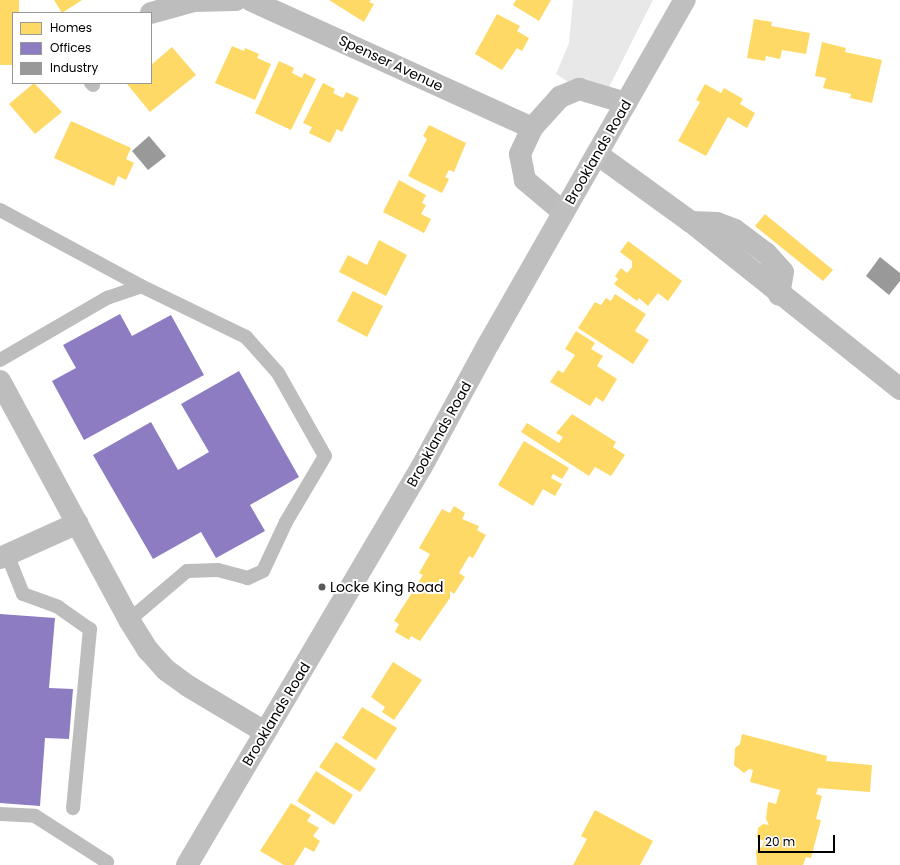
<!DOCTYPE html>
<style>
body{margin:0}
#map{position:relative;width:900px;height:865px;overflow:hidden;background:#fff;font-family:Poppins,sans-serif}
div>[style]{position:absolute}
.green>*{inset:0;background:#e8e8e8}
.homes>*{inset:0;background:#ffd966}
.offices>*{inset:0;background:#8e7cc3}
.industry>*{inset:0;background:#999}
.service>*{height:14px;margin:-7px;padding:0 7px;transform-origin:7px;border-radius:7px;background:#bdbdbd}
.minor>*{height:22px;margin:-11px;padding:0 11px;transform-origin:11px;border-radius:11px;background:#bdbdbd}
.secondary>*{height:22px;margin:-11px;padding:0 11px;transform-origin:11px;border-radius:11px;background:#bfbfbf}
.dots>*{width:11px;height:11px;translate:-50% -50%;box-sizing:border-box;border:2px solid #fff;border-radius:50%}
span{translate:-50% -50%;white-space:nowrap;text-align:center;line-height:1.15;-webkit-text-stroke:4px #fff;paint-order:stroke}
.street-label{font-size:14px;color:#000}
.poi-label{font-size:14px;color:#000}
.left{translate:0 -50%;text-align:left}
.legend{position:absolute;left:12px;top:12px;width:140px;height:72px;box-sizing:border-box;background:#fff;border:1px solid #999;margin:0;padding:5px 7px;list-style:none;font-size:12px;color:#000}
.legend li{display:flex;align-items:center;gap:8px;height:20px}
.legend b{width:20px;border:1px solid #999}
.scale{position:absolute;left:758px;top:835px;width:77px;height:18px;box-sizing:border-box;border:2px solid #000;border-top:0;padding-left:5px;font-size:12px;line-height:14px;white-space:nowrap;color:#000;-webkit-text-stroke:3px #fff;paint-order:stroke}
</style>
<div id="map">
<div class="green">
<i style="clip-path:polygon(573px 0,653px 0,604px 97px,579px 89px,556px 74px,569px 43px)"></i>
</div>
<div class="homes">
<i style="clip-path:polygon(0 0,19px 0,19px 13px,13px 13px,13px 65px,0 65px)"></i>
<i style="clip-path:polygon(54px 0,82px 0,62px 13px)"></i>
<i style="clip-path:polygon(329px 0,371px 0,369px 2px,374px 4px,364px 22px)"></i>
<i style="clip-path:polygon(516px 0,551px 0,539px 21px,513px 5px)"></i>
<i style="clip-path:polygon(497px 14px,520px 26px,517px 31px,529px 38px,522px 51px,517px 48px,502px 70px,475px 54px)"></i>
<i style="clip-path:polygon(754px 19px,772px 22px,771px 26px,810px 33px,806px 54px,782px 50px,780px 59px,766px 56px,765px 61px,747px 58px)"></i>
<i style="clip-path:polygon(822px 42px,846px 48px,845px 52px,882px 60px,872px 103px,850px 98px,851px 94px,823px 88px,826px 78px,815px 76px)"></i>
<i style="clip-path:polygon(232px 46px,244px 51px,245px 48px,259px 54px,257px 58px,271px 64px,255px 100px,215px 83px)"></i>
<i style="clip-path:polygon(172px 47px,196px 75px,150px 112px,127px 84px,151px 83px,151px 65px)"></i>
<i style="clip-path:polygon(279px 61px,294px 68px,292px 73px,302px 78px,304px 73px,316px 79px,291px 130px,255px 113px)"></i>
<i style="clip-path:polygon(34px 83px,62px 112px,35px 134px,9px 104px)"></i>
<i style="clip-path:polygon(323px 83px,335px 89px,333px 93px,343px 98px,346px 92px,359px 98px,342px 132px,337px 129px,330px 143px,309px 133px,312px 127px,303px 123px)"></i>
<i style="clip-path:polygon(705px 84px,721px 93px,724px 88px,743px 99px,740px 104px,755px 113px,747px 128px,728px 117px,706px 156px,678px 141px,700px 102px,696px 100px)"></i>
<i style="clip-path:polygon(71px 121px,131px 148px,126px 159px,134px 163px,126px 180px,118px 176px,114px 186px,54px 158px)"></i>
<i style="clip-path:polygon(429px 125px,466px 143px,454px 172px,449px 170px,445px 177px,449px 179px,442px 193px,408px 176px,427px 139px,423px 136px)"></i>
<i style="clip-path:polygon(399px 180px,426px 195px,422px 203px,426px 205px,421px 214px,431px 219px,424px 233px,383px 212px)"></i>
<i style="clip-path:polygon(765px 214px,833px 270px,823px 281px,755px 226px)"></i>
<i style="clip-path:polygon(379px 240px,407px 255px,386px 296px,339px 272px,348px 255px,367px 265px)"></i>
<i style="clip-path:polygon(628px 241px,682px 281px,668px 301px,658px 293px,648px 306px,639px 298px,637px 301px,614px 284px,618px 279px,615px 276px,621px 268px,627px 273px,632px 267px,632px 261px,620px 252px)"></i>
<i style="clip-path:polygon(353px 291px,383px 306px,367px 337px,337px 321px)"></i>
<i style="clip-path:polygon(615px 294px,646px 314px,635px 331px,649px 340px,633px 364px,578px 328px,595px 302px,601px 305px,606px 298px,611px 301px)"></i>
<i style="clip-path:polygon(576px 331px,595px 343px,591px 349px,603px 356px,597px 366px,617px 379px,603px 402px,596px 397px,590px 406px,550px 382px,558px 370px,563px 373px,575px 355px,565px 349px)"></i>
<i style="clip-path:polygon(572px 414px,616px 442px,613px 447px,625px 455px,611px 476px,595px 467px,589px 476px,521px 432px,527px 423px,559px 443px,563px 437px,556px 433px)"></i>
<i style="clip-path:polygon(524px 441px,569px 468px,562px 479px,553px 474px,551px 478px,562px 484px,555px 496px,543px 489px,533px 506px,498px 485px)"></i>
<i style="clip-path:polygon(454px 506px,465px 513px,462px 519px,479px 526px,477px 530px,486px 535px,473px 558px,469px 556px,459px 573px,465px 577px,454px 594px,450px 591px,450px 598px,420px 641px,411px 636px,409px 640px,395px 632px,399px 624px,394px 621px,423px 575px,419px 573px,430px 554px,419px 548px,442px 509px,450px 513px)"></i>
<i style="clip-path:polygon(393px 662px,422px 680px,394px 720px,382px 712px,385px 707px,371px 697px)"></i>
<i style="clip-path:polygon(362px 707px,397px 728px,376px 760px,342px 738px)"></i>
<i style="clip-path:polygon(742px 734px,827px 756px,826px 761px,872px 765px,870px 792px,818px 788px,816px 794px,822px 796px,816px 819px,821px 820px,811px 858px,806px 857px,803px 865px,757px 865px,756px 850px,762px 847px,764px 841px,757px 838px,758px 828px,763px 824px,769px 825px,766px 819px,768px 802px,776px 804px,780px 790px,750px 782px,753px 770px,749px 769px,744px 773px,734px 765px,735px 748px,740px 744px)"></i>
<i style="clip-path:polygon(336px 742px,376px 769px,360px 792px,319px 767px)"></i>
<i style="clip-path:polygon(316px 771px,353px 795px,334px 825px,297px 801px)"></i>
<i style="clip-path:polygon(291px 803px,311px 815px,307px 821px,319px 828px,313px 836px,320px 841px,314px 852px,305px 847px,294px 865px,284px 865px,260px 851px)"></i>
<i style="clip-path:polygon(595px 810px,653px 841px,640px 865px,573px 865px,587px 839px,581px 836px)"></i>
</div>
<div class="offices">
<i style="clip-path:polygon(120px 314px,132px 336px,171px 315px,204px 375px,84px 440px,52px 381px,76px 368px,63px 345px)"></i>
<i style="clip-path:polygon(239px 371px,299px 477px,250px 505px,265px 531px,216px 558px,201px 532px,153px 559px,93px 455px,151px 422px,178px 470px,209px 452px,181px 404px)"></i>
<i style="clip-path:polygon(0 614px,55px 618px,49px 688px,73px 689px,69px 739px,45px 738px,40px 806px,0 803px)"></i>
</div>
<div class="industry">
<i style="clip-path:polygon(149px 136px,166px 156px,148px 170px,132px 151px)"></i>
<i style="clip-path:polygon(880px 257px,900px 273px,900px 281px,889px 295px,866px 276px)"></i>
</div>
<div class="service">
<i style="left:91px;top:83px;width:3px;rotate:45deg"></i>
<i style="left:0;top:210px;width:160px;rotate:28.3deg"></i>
<i style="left:0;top:360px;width:124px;rotate:-30.1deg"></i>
<i style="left:107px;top:298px;width:36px;rotate:-19deg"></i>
<i style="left:141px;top:286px;width:117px;rotate:25.9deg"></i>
<i style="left:246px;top:337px;width:48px;rotate:48.4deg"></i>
<i style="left:278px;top:373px;width:95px;rotate:60.5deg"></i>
<i style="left:325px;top:456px;width:77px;rotate:120.6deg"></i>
<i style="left:286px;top:522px;width:54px;rotate:115.1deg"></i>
<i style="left:263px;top:571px;width:17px;rotate:155deg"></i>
<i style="left:248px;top:578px;width:31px;rotate:-165deg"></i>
<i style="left:218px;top:570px;width:31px;rotate:178deg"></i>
<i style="left:187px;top:571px;width:76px;rotate:139.8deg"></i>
<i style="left:7px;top:554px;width:43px;rotate:68.2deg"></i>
<i style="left:23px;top:594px;width:37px;rotate:20deg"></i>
<i style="left:58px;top:607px;width:39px;rotate:35deg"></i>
<i style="left:90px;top:629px;width:180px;rotate:95.4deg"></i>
<i style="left:0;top:814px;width:35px;rotate:3deg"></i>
<i style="left:35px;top:816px;width:85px;rotate:32.6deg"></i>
<i style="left:107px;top:862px;width:4px;rotate:124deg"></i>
</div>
<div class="minor">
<i style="left:250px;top:0;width:310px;rotate:24.4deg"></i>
<i style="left:151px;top:13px;width:45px;rotate:-15.6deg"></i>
<i style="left:194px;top:1px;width:42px;rotate:-1.4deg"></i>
<i style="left:597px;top:154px;width:116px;rotate:35.9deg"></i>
<i style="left:691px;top:222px;width:268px;rotate:38.6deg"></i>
<i style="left:563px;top:212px;width:50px;rotate:-139.9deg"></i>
<i style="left:525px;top:180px;width:26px;rotate:-101deg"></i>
<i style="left:520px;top:154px;width:29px;rotate:-65deg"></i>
<i style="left:532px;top:128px;width:42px;rotate:-47.9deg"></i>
<i style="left:560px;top:97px;width:21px;rotate:-23deg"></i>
<i style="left:579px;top:89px;width:49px;rotate:16.6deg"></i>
<i style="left:691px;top:222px;width:26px;rotate:2deg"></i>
<i style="left:717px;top:223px;width:19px;rotate:21deg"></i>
<i style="left:735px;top:230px;width:39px;rotate:37deg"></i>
<i style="left:766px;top:253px;width:25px;rotate:48deg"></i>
<i style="left:783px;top:272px;width:23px;rotate:100deg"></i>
<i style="left:0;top:381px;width:272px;rotate:61.6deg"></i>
<i style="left:129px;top:620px;width:36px;rotate:58deg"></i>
<i style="left:148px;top:650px;width:27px;rotate:48deg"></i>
<i style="left:166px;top:670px;width:27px;rotate:36deg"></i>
<i style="left:188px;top:686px;width:90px;rotate:30.9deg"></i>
<i style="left:0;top:558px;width:85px;rotate:-24.2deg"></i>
</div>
<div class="secondary">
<i style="left:187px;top:865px;width:461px;rotate:-59.5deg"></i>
<i style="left:421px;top:468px;width:142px;rotate:-61.5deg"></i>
<i style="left:489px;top:343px;width:395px;rotate:-60.3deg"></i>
</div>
<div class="dots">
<i style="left:322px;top:587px;background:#595959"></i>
</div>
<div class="street-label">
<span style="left:391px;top:63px;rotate:25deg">Spenser Avenue</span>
<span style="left:598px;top:152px;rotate:-60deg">Brooklands Road</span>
<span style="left:439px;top:434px;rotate:-61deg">Brooklands Road</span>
<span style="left:276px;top:714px;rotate:-59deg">Brooklands Road</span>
</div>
<div class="poi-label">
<span class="left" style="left:330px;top:587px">Locke King Road</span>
</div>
<ul class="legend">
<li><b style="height:11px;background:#ffd966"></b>Homes</li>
<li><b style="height:11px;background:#8e7cc3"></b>Offices</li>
<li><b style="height:11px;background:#999"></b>Industry</li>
</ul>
<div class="scale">20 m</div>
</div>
